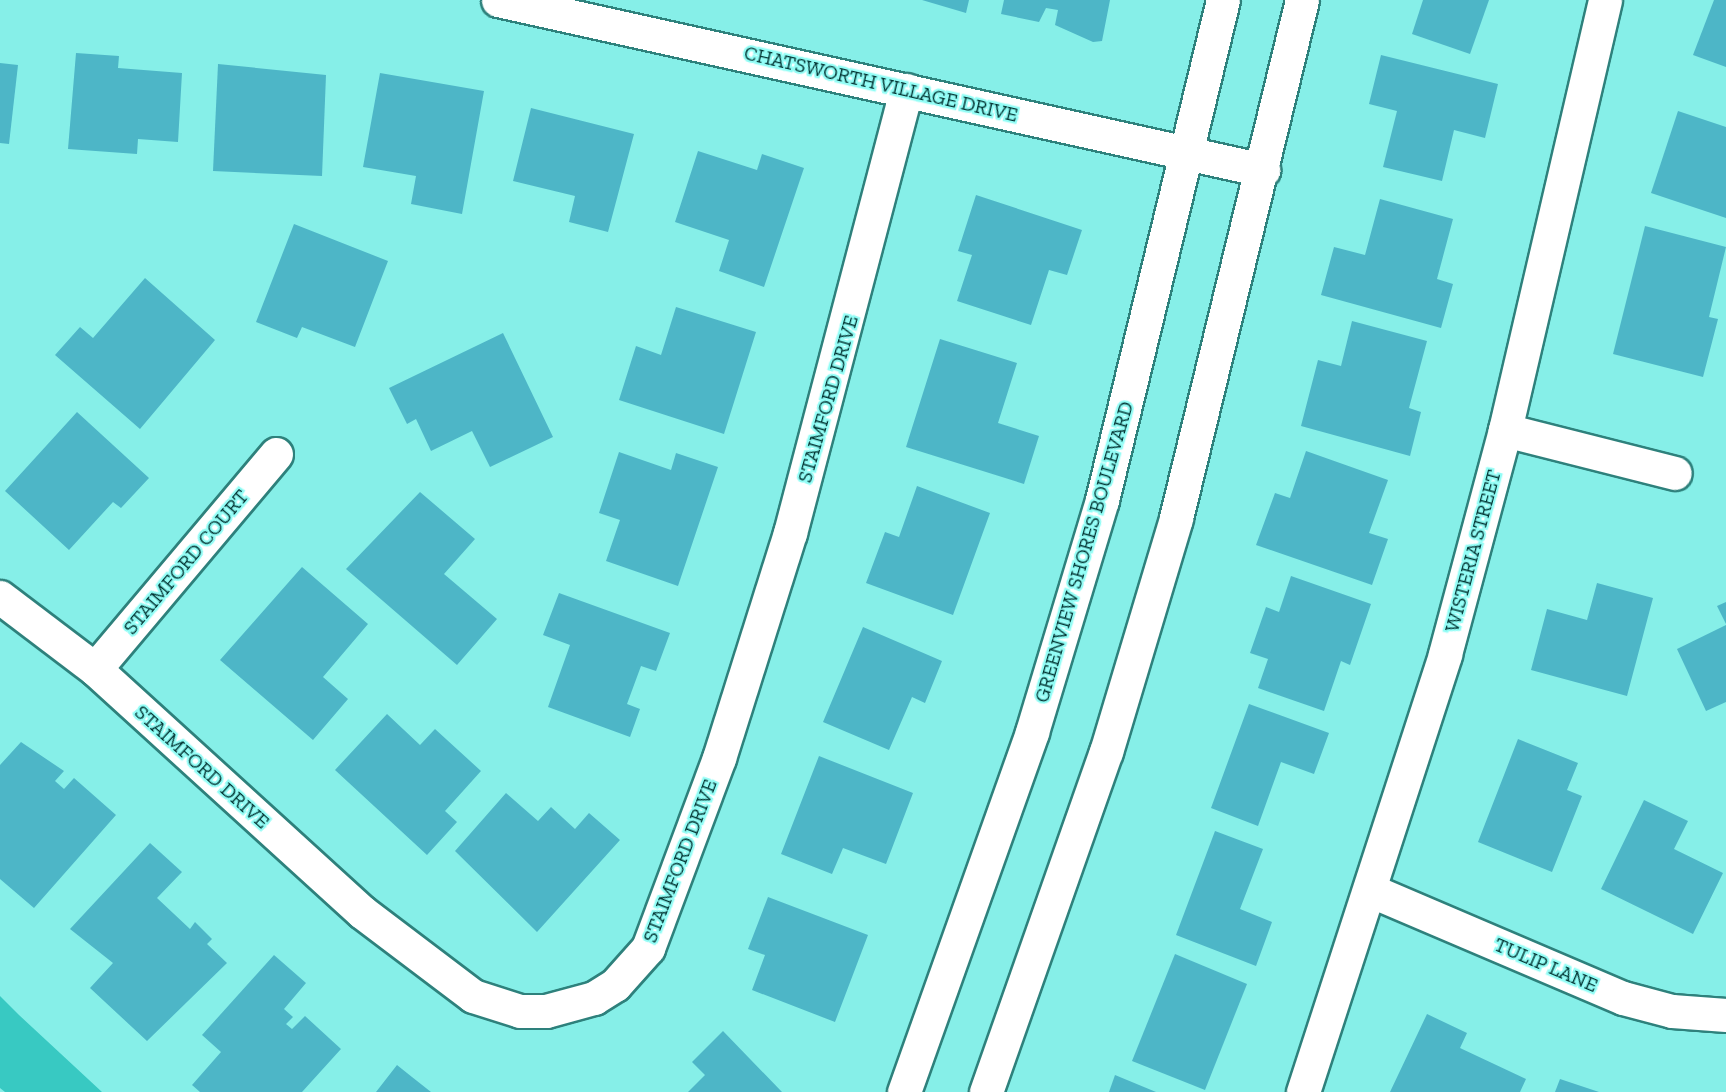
<!DOCTYPE html>
<style>
body{margin:0}
#map{position:relative;width:1726px;height:1092px;overflow:hidden;background:#86efe8;font-family:"Zilla Slab",serif}
div>[style]{position:absolute}
.water>*{inset:0;background:#38c9c2}
.building>*{inset:0;background:#4db6c7}
.roads{filter:drop-shadow(2px 0 #2e817c) drop-shadow(-2px 0 #2e817c) drop-shadow(0 2px #2e817c) drop-shadow(0 -2px #2e817c)}
.minor>*{height:33px;margin:-16.5px;padding:0 16.5px;transform-origin:16.5px;border-radius:16.5px;background:#fff}
.tertiary>*{height:33px;margin:-16.5px;padding:0 16.5px;transform-origin:16.5px;border-radius:16.5px;background:#fff}
span{translate:-50% -50%;white-space:nowrap;text-align:center;line-height:1.15;-webkit-text-stroke:4.5px #93fdf6;paint-order:stroke}
.street-label{font-size:20px;color:#003230}
</style>
<div id="map">
<div class="water">
<i style="clip-path:polygon(0 996px,19px 1015px,102px 1092px,5px 1092px,0 1088px)"></i>
</div>
<div class="building">
<i style="clip-path:polygon(922px 0,969px 0,966px 13px)"></i>
<i style="clip-path:polygon(1004px 0,1110px 0,1102px 41px,1093px 42px,1055px 25px,1058px 10px,1046px 8px,1039px 22px,1001px 14px)"></i>
<i style="clip-path:polygon(1423px 0,1489px 0,1470px 54px,1412px 34px)"></i>
<i style="clip-path:polygon(1714px 0,1726px 0,1726px 67px,1693px 55px)"></i>
<i style="clip-path:polygon(76px 53px,119px 56px,118px 68px,182px 73px,178px 142px,138px 139px,137px 154px,68px 149px)"></i>
<i style="clip-path:polygon(1381px 55px,1498px 84px,1485px 138px,1454px 130px,1442px 181px,1383px 167px,1397px 111px,1369px 104px)"></i>
<i style="clip-path:polygon(0 63px,18px 65px,9px 144px,0 143px)"></i>
<i style="clip-path:polygon(218px 64px,326px 75px,322px 176px,213px 171px)"></i>
<i style="clip-path:polygon(380px 73px,484px 91px,462px 214px,411px 204px,416px 176px,363px 167px)"></i>
<i style="clip-path:polygon(531px 108px,634px 134px,608px 232px,569px 222px,575px 196px,513px 181px)"></i>
<i style="clip-path:polygon(1678px 111px,1726px 127px,1726px 218px,1651px 193px)"></i>
<i style="clip-path:polygon(698px 151px,757px 170px,762px 154px,804px 168px,764px 287px,719px 271px,729px 240px,675px 222px)"></i>
<i style="clip-path:polygon(976px 195px,1082px 230px,1067px 275px,1049px 270px,1031px 325px,957px 301px,972px 255px,958px 251px)"></i>
<i style="clip-path:polygon(1380px 199px,1453px 219px,1437px 279px,1453px 284px,1441px 328px,1321px 295px,1334px 247px,1365px 255px)"></i>
<i style="clip-path:polygon(294px 224px,388px 261px,355px 347px,302px 327px,297px 338px,256px 322px)"></i>
<i style="clip-path:polygon(1645px 226px,1726px 247px,1709px 317px,1718px 319px,1703px 377px,1613px 354px)"></i>
<i style="clip-path:polygon(145px 278px,215px 340px,140px 429px,55px 355px,80px 327px,93px 338px)"></i>
<i style="clip-path:polygon(676px 307px,756px 332px,724px 434px,619px 400px,636px 346px,661px 355px)"></i>
<i style="clip-path:polygon(1352px 321px,1427px 341px,1409px 408px,1421px 412px,1410px 456px,1301px 426px,1318px 360px,1341px 366px)"></i>
<i style="clip-path:polygon(503px 333px,553px 437px,490px 467px,472px 431px,431px 451px,416px 419px,407px 424px,389px 388px)"></i>
<i style="clip-path:polygon(940px 339px,1017px 363px,998px 423px,1039px 436px,1024px 484px,906px 447px)"></i>
<i style="clip-path:polygon(77px 412px,149px 478px,121px 508px,113px 502px,69px 550px,5px 491px)"></i>
<i style="clip-path:polygon(1306px 451px,1388px 480px,1369px 533px,1388px 539px,1372px 585px,1256px 545px,1275px 493px,1290px 498px)"></i>
<i style="clip-path:polygon(619px 452px,671px 470px,676px 453px,718px 467px,678px 586px,606px 561px,620px 520px,599px 513px)"></i>
<i style="clip-path:polygon(917px 486px,990px 513px,953px 615px,866px 583px,885px 532px,899px 537px)"></i>
<i style="clip-path:polygon(420px 492px,475px 539px,444px 574px,497px 619px,457px 665px,346px 569px)"></i>
<i style="clip-path:polygon(302px 567px,368px 624px,323px 677px,348px 699px,313px 740px,220px 660px)"></i>
<i style="clip-path:polygon(1291px 576px,1371px 604px,1350px 665px,1341px 661px,1324px 711px,1258px 688px,1268px 659px,1250px 653px,1266px 607px,1279px 612px)"></i>
<i style="clip-path:polygon(1597px 583px,1653px 598px,1627px 696px,1531px 670px,1547px 609px,1587px 620px)"></i>
<i style="clip-path:polygon(559px 593px,670px 633px,656px 671px,641px 666px,627px 704px,640px 709px,630px 737px,548px 707px,570px 645px,543px 635px)"></i>
<i style="clip-path:polygon(1726px 602px,1726px 624px,1717px 606px)"></i>
<i style="clip-path:polygon(1726px 625px,1726px 702px,1706px 711px,1677px 649px)"></i>
<i style="clip-path:polygon(863px 627px,942px 661px,925px 703px,912px 697px,889px 750px,823px 722px)"></i>
<i style="clip-path:polygon(1249px 704px,1329px 733px,1314px 774px,1281px 762px,1258px 826px,1211px 808px)"></i>
<i style="clip-path:polygon(387px 714px,420px 745px,435px 729px,481px 771px,445px 811px,457px 822px,427px 855px,335px 770px)"></i>
<i style="clip-path:polygon(1518px 739px,1578px 763px,1567px 790px,1582px 796px,1552px 872px,1478px 842px)"></i>
<i style="clip-path:polygon(21px 742px,64px 771px,55px 781px,64px 789px,74px 778px,116px 815px,34px 908px,0 879px,0 765px)"></i>
<i style="clip-path:polygon(819px 756px,913px 793px,886px 864px,843px 848px,832px 874px,781px 854px)"></i>
<i style="clip-path:polygon(506px 793px,538px 821px,551px 807px,575px 829px,589px 813px,620px 840px,537px 932px,455px 851px)"></i>
<i style="clip-path:polygon(1644px 800px,1688px 821px,1674px 849px,1723px 873px,1693px 934px,1601px 889px)"></i>
<i style="clip-path:polygon(1215px 831px,1263px 849px,1240px 909px,1272px 922px,1256px 966px,1176px 935px)"></i>
<i style="clip-path:polygon(150px 843px,182px 872px,157px 898px,190px 929px,195px 922px,212px 939px,207px 944px,227px 963px,147px 1041px,90px 988px,113px 963px,70px 929px)"></i>
<i style="clip-path:polygon(768px 897px,868px 935px,835px 1022px,752px 990px,765px 955px,748px 949px)"></i>
<i style="clip-path:polygon(1175px 954px,1247px 984px,1205px 1090px,1132px 1061px)"></i>
<i style="clip-path:polygon(274px 955px,306px 983px,284px 1009px,293px 1017px,286px 1024px,292px 1029px,305px 1016px,341px 1049px,302px 1092px,200px 1092px,192px 1085px,221px 1052px,202px 1035px)"></i>
<i style="clip-path:polygon(1427px 1014px,1467px 1033px,1460px 1048px,1526px 1079px,1520px 1092px,1390px 1092px)"></i>
<i style="clip-path:polygon(723px 1031px,782px 1092px,688px 1092px,705px 1075px,692px 1062px)"></i>
<i style="clip-path:polygon(397px 1065px,412px 1077px,431px 1092px,376px 1092px)"></i>
<i style="clip-path:polygon(1115px 1075px,1156px 1092px,1109px 1092px)"></i>
<i style="clip-path:polygon(1560px 1079px,1599px 1092px,1555px 1092px)"></i>
</div>
<div class="roads">
<div class="minor">
<i style="left:498px;top:0;width:784px;rotate:12.53deg"></i>
<i style="left:1505px;top:430px;width:175px;rotate:14.2deg"></i>
<i style="left:0;top:597px;width:119px;rotate:37.2deg"></i>
<i style="left:95px;top:669px;width:361px;rotate:42.3deg"></i>
<i style="left:362px;top:912px;width:139px;rotate:37.1deg"></i>
<i style="left:473px;top:996px;width:49px;rotate:17.7deg"></i>
<i style="left:520px;top:1011px;width:26px"></i>
<i style="left:546px;top:1011px;width:50px;rotate:-15.2deg"></i>
<i style="left:594px;top:998px;width:25px;rotate:-32deg"></i>
<i style="left:615px;top:985px;width:50px;rotate:-48.3deg"></i>
<i style="left:648px;top:948px;width:203px;rotate:-69.5deg"></i>
<i style="left:719px;top:758px;width:236px;rotate:-72.5deg"></i>
<i style="left:790px;top:533px;width:458px;rotate:-75.3deg"></i>
<i style="left:95px;top:669px;width:281px;rotate:-49.9deg"></i>
<i style="left:1372px;top:891px;width:273px;rotate:23.1deg"></i>
<i style="left:1623px;top:998px;width:51px;rotate:14.9deg"></i>
<i style="left:1672px;top:1011px;width:54px;rotate:4.2deg"></i>
<i style="left:1303px;top:1092px;width:460px;rotate:-72deg"></i>
<i style="left:1445px;top:654px;width:232px;rotate:-75deg"></i>
<i style="left:1505px;top:430px;width:441px;rotate:-76.9deg"></i>
</div>
<div class="tertiary">
<i style="left:904px;top:1092px;width:382px;rotate:-70.4deg"></i>
<i style="left:1032px;top:732px;width:242px;rotate:-73.2deg"></i>
<i style="left:1102px;top:500px;width:514px;rotate:-76.4deg"></i>
<i style="left:986px;top:1092px;width:361px;rotate:-70.6deg"></i>
<i style="left:1106px;top:752px;width:244px;rotate:-73.3deg"></i>
<i style="left:1176px;top:518px;width:533px;rotate:-76.33deg"></i>
</div>
</div>
<div class="street-label">
<span style="left:881px;top:84px;rotate:13deg">CHATSWORTH VILLAGE DRIVE</span>
<span style="left:828px;top:399px;rotate:-74deg">STAIMFORD DRIVE</span>
<span style="left:1473px;top:551px;rotate:-75deg">WISTERIA STREET</span>
<span style="left:1084px;top:552px;rotate:-74deg">GREENVIEW SHORES BOULEVARD</span>
<span style="left:186px;top:562px;rotate:-50deg">STAIMFORD COURT</span>
<span style="left:202px;top:767px;rotate:42deg">STAIMFORD DRIVE</span>
<span style="left:680px;top:861px;rotate:-69deg">STAIMFORD DRIVE</span>
<span style="left:1546px;top:965px;rotate:23deg">TULIP LANE</span>
</div>
</div>
